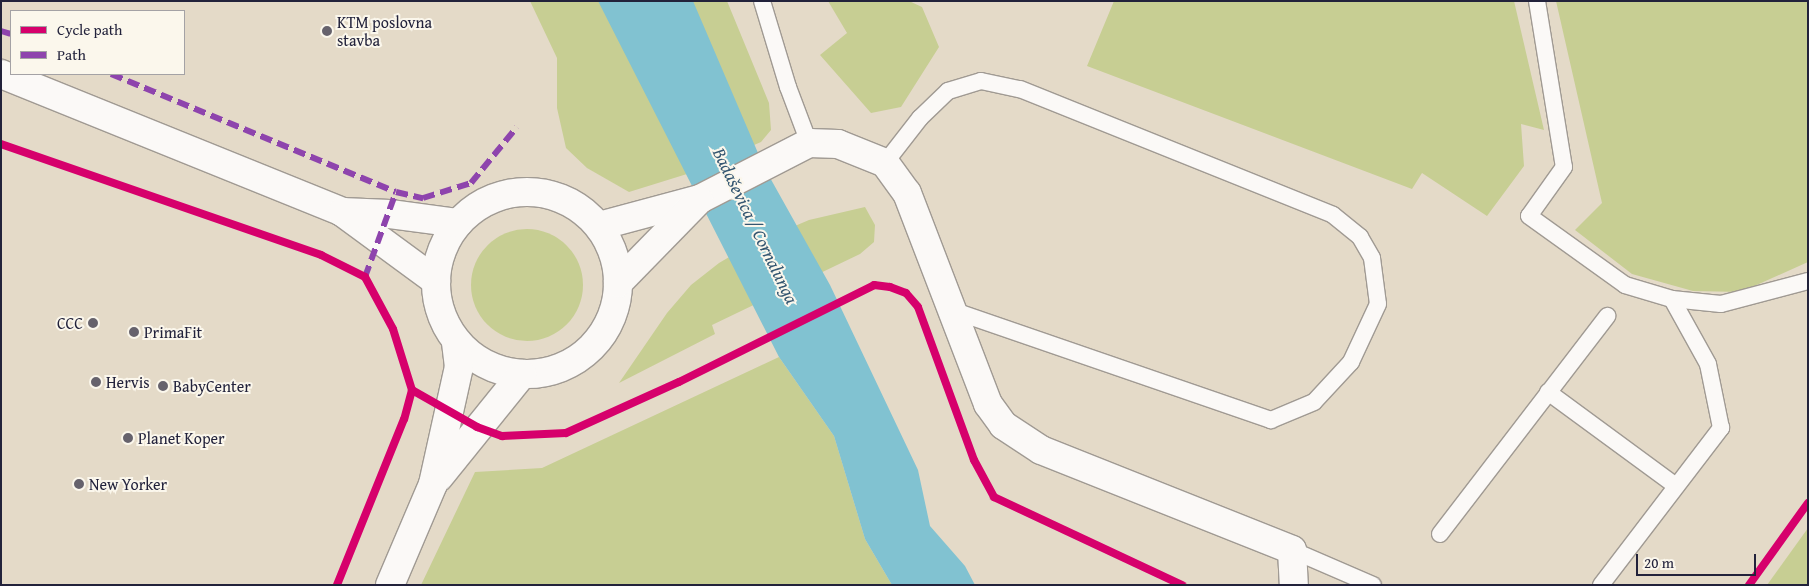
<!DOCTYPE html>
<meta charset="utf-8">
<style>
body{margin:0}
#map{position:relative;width:1809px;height:586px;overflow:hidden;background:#e4dac8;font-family:"Gentium Book Plus",serif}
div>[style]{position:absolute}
.green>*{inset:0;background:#c7ce93}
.round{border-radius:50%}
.water>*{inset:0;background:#81c2d1}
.roads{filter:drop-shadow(1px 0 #a09a93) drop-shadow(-1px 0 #a09a93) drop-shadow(0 1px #a09a93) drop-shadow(0 -1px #a09a93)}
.service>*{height:16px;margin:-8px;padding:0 8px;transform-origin:8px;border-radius:8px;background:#fbf9f7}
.minor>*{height:28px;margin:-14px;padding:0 14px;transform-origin:14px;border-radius:14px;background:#fbf9f7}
.minor>.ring{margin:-14px;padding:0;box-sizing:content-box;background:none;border:28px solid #fbf9f7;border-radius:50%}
.quiet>*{height:6px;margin-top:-3px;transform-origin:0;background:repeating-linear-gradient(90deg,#8e44ad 0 12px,transparent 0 18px)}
.cycleway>*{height:8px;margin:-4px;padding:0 4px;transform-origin:4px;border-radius:4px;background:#d6006c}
.dots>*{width:14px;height:14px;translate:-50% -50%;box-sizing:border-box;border:2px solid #fbf7ec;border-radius:50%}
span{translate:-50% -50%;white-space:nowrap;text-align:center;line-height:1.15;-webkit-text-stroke:4px #fbf7ec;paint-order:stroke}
.poi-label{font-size:16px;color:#22223b}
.left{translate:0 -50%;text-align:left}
.right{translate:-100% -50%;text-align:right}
.water-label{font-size:18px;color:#345671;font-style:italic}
.frame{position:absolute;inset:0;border:2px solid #22223b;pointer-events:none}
.legend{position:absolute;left:10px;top:10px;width:175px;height:65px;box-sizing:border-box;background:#fbf7ec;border:1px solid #a4a2a5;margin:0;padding:6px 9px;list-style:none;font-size:15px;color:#22223b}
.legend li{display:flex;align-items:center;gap:10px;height:25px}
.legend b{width:25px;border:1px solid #a4a2a5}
.scale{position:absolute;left:1636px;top:554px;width:120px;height:22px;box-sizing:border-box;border:2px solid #22223b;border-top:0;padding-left:6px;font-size:15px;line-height:18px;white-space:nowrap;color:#22223b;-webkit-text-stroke:4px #fbf7ec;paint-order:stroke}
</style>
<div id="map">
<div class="green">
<i style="clip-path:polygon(530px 1px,727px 1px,769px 103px,771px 130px,761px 142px,687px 174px,629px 192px,587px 168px,566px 148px,557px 108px,557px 58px)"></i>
<i style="clip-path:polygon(828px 1px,909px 1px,922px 7px,939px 47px,901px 107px,871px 113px,820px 55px,847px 33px)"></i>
<i style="clip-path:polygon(1114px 1px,1514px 1px,1544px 130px,1521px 124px,1524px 166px,1487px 216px,1422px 173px,1412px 189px,1087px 66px)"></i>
<i style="clip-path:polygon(1556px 1px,1808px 1px,1808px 262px,1741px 292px,1693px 291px,1632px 274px,1575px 230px,1602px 203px)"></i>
<i style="clip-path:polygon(865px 207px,875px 225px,874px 242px,860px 254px,712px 325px,715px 334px,619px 383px,667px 313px,691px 285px,719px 263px,748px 246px,809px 220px)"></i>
<i class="round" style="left:471px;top:229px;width:112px;height:112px"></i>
<i style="clip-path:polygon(779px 357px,834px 436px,865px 539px,892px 585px,421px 585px,475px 472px,542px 468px)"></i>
<i style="clip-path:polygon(1808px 528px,1808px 585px,1767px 585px)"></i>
</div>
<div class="water">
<i style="clip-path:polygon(598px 1px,693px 1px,764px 167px,830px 285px,918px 470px,930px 526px,965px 566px,975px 585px,892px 585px,865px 539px,834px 436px,779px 357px)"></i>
</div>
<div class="roads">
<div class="service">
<i style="left:762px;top:1px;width:90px;rotate:73.2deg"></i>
<i style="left:788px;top:87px;width:60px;rotate:69.4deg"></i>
<i style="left:1537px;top:1px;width:168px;rotate:80.8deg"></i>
<i style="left:1564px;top:167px;width:60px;rotate:125.5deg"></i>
<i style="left:1529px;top:216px;width:118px;rotate:35.7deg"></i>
<i style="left:1625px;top:285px;width:49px;rotate:16.6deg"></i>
<i style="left:1672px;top:299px;width:49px;rotate:5.8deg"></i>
<i style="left:1721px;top:304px;width:90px;rotate:-14.8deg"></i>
<i style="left:885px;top:163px;width:57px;rotate:-52.1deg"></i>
<i style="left:920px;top:118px;width:39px;rotate:-44deg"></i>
<i style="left:948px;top:91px;width:34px;rotate:-17deg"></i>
<i style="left:981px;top:81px;width:40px;rotate:12deg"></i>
<i style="left:1020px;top:89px;width:337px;rotate:21.9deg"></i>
<i style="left:1333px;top:215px;width:35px;rotate:39deg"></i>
<i style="left:1360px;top:237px;width:24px;rotate:60deg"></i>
<i style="left:1372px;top:258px;width:46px;rotate:82.6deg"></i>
<i style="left:1378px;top:304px;width:64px;rotate:115deg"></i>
<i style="left:1351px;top:362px;width:54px;rotate:132.8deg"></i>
<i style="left:1314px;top:402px;width:47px;rotate:157.3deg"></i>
<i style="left:1271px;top:420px;width:341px;rotate:-161deg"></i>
<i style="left:1548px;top:392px;width:159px;rotate:36.3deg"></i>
<i style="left:1440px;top:534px;width:275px;rotate:-52.5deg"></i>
<i style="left:1292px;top:550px;width:88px;rotate:23.4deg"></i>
<i style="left:1601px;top:585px;width:198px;rotate:-52.6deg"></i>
<i style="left:1721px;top:428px;width:65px;rotate:-101.5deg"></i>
<i style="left:1708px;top:364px;width:74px;rotate:-119deg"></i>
</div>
<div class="minor">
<i style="left:1px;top:74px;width:368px;rotate:22deg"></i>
<i style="left:342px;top:212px;width:117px;rotate:36.3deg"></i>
<i class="ring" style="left:436px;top:192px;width:154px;height:154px"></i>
<i style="left:342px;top:212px;width:48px;rotate:2.4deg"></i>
<i style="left:390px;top:214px;width:69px;rotate:7.5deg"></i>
<i style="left:599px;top:226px;width:105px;rotate:-15deg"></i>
<i style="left:700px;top:199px;width:123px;rotate:-27.2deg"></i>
<i style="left:809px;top:143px;width:29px;rotate:2deg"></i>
<i style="left:838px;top:144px;width:51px;rotate:22deg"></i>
<i style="left:885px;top:163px;width:37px;rotate:54deg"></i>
<i style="left:907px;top:193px;width:226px;rotate:69deg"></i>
<i style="left:988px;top:404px;width:26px;rotate:54deg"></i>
<i style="left:1003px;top:425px;width:45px;rotate:33.3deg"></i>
<i style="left:1041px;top:450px;width:270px;rotate:21.7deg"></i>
<i style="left:1292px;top:550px;width:35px;rotate:87deg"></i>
<i style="left:618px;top:283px;width:116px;rotate:-45.7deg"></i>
<i style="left:439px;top:477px;width:132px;rotate:-51.1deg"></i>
<i style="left:390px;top:585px;width:110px;rotate:-66.9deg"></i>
<i style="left:433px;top:484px;width:120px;rotate:-77.5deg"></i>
<i style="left:459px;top:367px;width:25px;rotate:-97deg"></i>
</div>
</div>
<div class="quiet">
<i style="left:1px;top:31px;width:10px;rotate:17deg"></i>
<i style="left:111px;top:74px;width:308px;rotate:22.5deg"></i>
<i style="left:396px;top:192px;width:28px;rotate:13deg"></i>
<i style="left:423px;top:198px;width:50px;rotate:-17.4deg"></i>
<i style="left:471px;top:183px;width:72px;rotate:-50.6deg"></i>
<i style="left:365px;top:277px;width:90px;rotate:-70deg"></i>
</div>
<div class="cycleway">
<i style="left:1px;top:144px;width:339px;rotate:19.1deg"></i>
<i style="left:321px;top:255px;width:49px;rotate:26.6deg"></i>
<i style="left:365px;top:277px;width:59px;rotate:61.7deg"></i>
<i style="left:393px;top:329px;width:64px;rotate:72.7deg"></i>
<i style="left:412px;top:390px;width:30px;rotate:105deg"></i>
<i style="left:404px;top:419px;width:179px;rotate:112deg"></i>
<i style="left:412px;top:390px;width:75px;rotate:29.6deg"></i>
<i style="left:477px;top:427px;width:27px;rotate:20deg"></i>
<i style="left:502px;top:436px;width:64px;rotate:-2.7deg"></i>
<i style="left:566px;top:433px;width:124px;rotate:-24.3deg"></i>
<i style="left:679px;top:382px;width:218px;rotate:-26.4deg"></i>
<i style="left:874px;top:285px;width:16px;rotate:7deg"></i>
<i style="left:890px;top:287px;width:17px;rotate:21deg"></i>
<i style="left:906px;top:293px;width:18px;rotate:49deg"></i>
<i style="left:918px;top:307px;width:163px;rotate:69.9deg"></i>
<i style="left:974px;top:460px;width:42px;rotate:61.6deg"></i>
<i style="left:994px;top:497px;width:208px;rotate:25.1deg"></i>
<i style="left:1749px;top:585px;width:101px;rotate:-54.3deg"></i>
</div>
<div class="dots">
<i style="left:327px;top:31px;background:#66626c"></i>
<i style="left:93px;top:323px;background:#66626c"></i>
<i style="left:134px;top:332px;background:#66626c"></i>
<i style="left:96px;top:382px;background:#66626c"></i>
<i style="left:163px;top:386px;background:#66626c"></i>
<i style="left:128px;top:438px;background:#66626c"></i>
<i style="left:79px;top:484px;background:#66626c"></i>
</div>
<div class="poi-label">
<span class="left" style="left:337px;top:31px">KTM poslovna<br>stavba</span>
<span class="right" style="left:83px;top:323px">CCC</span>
<span class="left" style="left:144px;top:332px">PrimaFit</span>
<span class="left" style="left:106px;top:382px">Hervis</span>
<span class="left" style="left:173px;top:386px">BabyCenter</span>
<span class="left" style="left:138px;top:438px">Planet Koper</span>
<span class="left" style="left:89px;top:484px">New Yorker</span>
</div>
<div class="water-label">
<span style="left:755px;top:226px;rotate:64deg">Badaševica / Cornalunga</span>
</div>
<div class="frame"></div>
<ul class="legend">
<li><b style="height:6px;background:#d6006c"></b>Cycle path</li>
<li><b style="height:6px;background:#8e44ad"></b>Path</li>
</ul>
<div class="scale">20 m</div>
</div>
